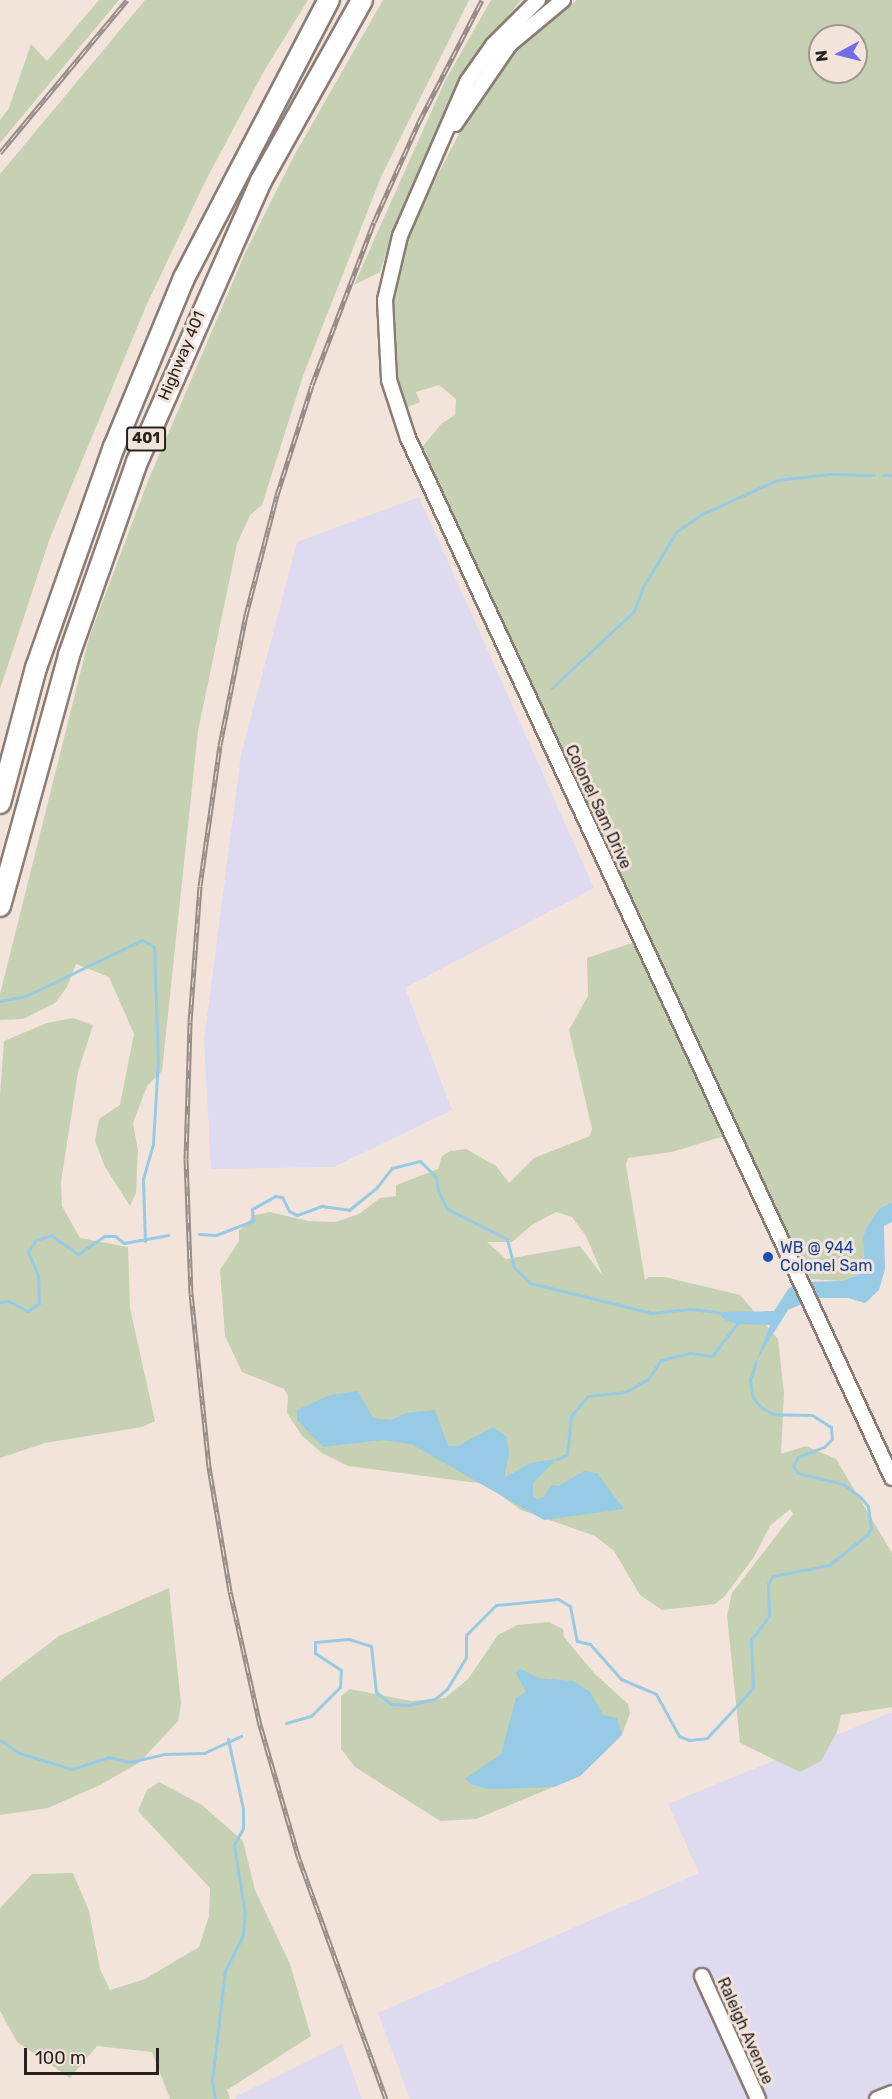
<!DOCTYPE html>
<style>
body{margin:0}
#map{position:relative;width:892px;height:2099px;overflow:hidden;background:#f3e4db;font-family:Rubik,sans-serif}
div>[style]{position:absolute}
.industrial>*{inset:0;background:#dedaf0}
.green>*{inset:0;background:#c5d1b2}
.water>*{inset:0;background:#97cae5}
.stream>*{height:3px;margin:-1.5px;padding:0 1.5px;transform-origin:1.5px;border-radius:1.5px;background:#97cae5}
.roads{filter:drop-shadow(2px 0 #8a7d75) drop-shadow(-2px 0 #8a7d75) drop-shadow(0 2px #8a7d75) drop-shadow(0 -2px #8a7d75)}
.tertiary>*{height:14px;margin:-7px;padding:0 7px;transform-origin:7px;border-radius:7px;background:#fff}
.secondary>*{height:15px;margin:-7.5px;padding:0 7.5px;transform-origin:7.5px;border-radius:7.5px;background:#fff}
.motorway>*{height:20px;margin:-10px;padding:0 10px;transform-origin:10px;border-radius:10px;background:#fff}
.rail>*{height:5px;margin-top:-2.5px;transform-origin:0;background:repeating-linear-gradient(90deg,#f3e4db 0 9px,#988d86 0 18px);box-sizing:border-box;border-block:2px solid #988d86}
.dots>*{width:16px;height:16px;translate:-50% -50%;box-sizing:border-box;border:3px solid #f3e4db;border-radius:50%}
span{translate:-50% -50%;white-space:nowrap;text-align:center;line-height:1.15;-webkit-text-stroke:6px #f3e4db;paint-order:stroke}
.shield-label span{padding:2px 4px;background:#f3e4db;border:2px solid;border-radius:4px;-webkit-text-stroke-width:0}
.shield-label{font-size:15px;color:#292320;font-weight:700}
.street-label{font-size:16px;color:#292320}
.transit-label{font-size:16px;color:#164399}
.left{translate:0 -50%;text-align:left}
.north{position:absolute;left:808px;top:24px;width:60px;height:60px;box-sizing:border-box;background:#f3e4db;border:2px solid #a29790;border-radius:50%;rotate:263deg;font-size:16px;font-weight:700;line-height:24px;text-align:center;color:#292320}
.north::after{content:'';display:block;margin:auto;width:21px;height:27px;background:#716ce6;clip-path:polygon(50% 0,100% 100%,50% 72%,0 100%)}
.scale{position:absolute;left:24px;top:2048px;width:135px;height:27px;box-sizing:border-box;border:3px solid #292320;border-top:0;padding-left:8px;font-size:18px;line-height:21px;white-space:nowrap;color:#292320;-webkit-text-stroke:4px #f3e4db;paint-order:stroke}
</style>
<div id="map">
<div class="industrial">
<i style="clip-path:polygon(419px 497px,594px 888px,405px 988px,452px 1110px,334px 1167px,211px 1169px,204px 1040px,241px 755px,297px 542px)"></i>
<i style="clip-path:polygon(892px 1712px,892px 2099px,410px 2099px,378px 2013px,699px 1873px,668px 1804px)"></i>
<i style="clip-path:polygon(342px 2044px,362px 2099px,236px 2099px,235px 2097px)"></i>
</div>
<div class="green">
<i style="clip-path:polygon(99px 0,119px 0,0 143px,0 120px,9px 108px,31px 44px,47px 61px)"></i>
<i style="clip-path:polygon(145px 0,308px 0,264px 71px,205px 182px,146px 306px,50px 538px,0 689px,0 174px)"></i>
<i style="clip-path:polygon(383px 0,469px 0,381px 177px,303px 376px,262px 505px,250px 515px,237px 544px,198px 731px,162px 1071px,147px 1086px,133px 1123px,138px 1150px,136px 1193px,130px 1206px,105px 1167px,95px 1141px,99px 1119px,120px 1105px,134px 1034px,109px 977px,76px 964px,67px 987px,55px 1003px,23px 1019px,0 1020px,0 994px,89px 638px,148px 481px,246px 251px,295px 154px)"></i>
<i style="clip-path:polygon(491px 0,521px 0,481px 48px,452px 95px,395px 225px,380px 272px,354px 285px,445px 81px)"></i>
<i style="clip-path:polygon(evenodd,577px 0,892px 0,892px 1202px,880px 1208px,863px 1237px,864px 1263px,858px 1275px,841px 1281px,811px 1279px,792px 1261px,734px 1133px,672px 1152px,628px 1158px,626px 1165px,645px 1280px,649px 1277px,665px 1277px,740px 1295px,778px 1339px,784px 1393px,781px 1454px,806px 1446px,836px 1459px,892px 1553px,892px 1707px,841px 1715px,837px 1732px,821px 1761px,800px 1772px,740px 1743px,727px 1615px,732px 1593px,793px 1514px,790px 1509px,770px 1526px,754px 1557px,724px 1597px,715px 1604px,662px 1610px,640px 1595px,614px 1551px,595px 1536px,521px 1510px,485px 1484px,348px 1466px,322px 1453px,302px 1436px,287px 1413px,288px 1396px,284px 1389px,242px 1372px,225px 1336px,220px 1270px,239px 1241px,239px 1231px,255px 1215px,270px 1212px,308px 1221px,335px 1222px,359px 1214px,380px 1198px,396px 1196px,396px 1185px,438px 1169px,442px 1156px,450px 1151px,466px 1149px,496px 1166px,509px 1183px,534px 1158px,590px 1136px,592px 1129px,569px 1030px,588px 996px,587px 958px,638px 941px,420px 450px,441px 424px,455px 415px,456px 399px,439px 385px,416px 392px,420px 402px,403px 409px,396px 385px,391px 324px,393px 288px,411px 227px,481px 91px,525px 37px,577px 0,820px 36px,856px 36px,856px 72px,820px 72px,820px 36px,577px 0,556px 1212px,572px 1217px,586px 1236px,603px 1276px,580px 1246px,506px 1259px,487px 1242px,512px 1242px,532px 1225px,556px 1212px)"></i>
<i style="clip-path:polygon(73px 1018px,93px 1025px,78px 1072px,61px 1182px,62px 1206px,80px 1238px,128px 1247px,130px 1308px,155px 1421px,142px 1427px,45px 1443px,0 1458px,0 1095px,4px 1041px,47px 1023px)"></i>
<i style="clip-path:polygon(169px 1588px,181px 1704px,178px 1721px,140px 1762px,100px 1785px,48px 1808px,0 1815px,0 1681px,59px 1636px)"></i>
<i style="clip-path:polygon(549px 1622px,563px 1629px,564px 1637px,594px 1673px,628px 1704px,630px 1713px,622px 1735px,580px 1776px,476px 1819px,440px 1821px,355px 1767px,341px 1749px,341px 1696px,350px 1689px,411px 1701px,445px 1698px,468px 1679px,498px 1635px,517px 1625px)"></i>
<i style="clip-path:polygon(159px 1782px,202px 1805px,243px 1841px,255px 1890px,290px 1964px,311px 2036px,227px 2090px,230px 2099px,170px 2099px,152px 2052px,97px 2046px,70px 2078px,17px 2042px,0 2011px,0 1908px,32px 1874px,73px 1873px,89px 1911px,100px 1969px,110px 1990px,145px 1979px,199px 1947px,209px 1916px,210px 1888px,138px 1811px,147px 1790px)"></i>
</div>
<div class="water">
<i style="clip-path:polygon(892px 1202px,892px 1222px,884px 1226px,885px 1269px,879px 1290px,865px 1303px,848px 1298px,816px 1298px,788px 1310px,756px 1361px,770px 1325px,737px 1324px,725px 1320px,718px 1312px,774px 1311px,789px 1288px,801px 1282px,841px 1281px,858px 1275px,864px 1263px,863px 1237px,867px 1227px,880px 1208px)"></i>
<i style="clip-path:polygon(358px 1391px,373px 1418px,391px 1420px,406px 1413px,435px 1410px,448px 1446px,458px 1446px,493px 1427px,507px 1437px,509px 1454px,504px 1478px,530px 1463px,557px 1459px,533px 1483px,533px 1496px,537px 1499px,544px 1497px,551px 1485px,559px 1486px,584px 1471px,597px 1473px,624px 1509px,544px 1520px,411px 1444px,382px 1440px,323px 1447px,297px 1420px,297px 1410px,330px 1395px)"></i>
<i style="clip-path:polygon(519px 1668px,538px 1678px,573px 1681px,590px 1692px,603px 1715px,617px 1718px,622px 1735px,580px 1776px,554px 1787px,488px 1789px,471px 1784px,465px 1779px,501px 1754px,516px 1698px,526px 1692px,516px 1673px)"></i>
</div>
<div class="stream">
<i style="left:883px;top:475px;width:9px"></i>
<i style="left:552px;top:688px;width:112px;rotate:-43.2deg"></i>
<i style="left:634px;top:611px;width:26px;rotate:-69deg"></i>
<i style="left:643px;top:587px;width:64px;rotate:-59deg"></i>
<i style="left:676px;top:532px;width:32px;rotate:-35deg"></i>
<i style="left:702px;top:514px;width:82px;rotate:-24.4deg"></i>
<i style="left:777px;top:480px;width:54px;rotate:-6.3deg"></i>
<i style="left:831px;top:474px;width:43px;rotate:1.3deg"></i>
<i style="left:0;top:1001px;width:26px;rotate:-11deg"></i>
<i style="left:26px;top:996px;width:129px;rotate:-25.8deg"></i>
<i style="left:142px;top:940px;width:14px;rotate:30deg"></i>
<i style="left:154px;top:947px;width:112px;rotate:88deg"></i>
<i style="left:158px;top:1059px;width:85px;rotate:93.4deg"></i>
<i style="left:153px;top:1144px;width:36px;rotate:106deg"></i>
<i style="left:143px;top:1179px;width:62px;rotate:88.2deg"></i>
<i style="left:199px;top:1234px;width:17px;rotate:3deg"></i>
<i style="left:216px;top:1235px;width:40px;rotate:-21deg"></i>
<i style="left:253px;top:1221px;width:12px;rotate:-95deg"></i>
<i style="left:252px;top:1209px;width:26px;rotate:-29deg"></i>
<i style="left:275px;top:1196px;width:7px;rotate:8deg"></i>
<i style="left:282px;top:1197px;width:16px;rotate:63deg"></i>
<i style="left:289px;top:1211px;width:9px;rotate:27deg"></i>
<i style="left:297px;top:1215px;width:27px;rotate:-20deg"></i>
<i style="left:322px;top:1206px;width:27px;rotate:8deg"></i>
<i style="left:349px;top:1210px;width:36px;rotate:-39deg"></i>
<i style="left:377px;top:1187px;width:24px;rotate:-52deg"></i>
<i style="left:392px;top:1168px;width:29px;rotate:-14deg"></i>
<i style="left:420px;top:1161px;width:23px;rotate:45deg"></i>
<i style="left:436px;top:1177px;width:14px;rotate:82deg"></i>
<i style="left:438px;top:1191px;width:20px;rotate:63deg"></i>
<i style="left:447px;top:1209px;width:67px;rotate:26.6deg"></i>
<i style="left:507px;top:1239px;width:29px;rotate:76deg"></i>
<i style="left:514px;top:1267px;width:23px;rotate:45deg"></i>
<i style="left:530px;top:1283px;width:125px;rotate:13.9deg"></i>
<i style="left:651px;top:1313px;width:39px;rotate:-6deg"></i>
<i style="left:690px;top:1309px;width:28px;rotate:6deg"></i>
<i style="left:0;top:1302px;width:8px;rotate:-7deg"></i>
<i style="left:8px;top:1301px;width:22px;rotate:27deg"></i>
<i style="left:28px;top:1311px;width:14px;rotate:-36deg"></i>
<i style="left:39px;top:1303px;width:27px;rotate:-92deg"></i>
<i style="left:38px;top:1276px;width:27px;rotate:-112deg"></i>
<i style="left:28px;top:1251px;width:14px;rotate:-54deg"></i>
<i style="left:36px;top:1240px;width:16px;rotate:-18deg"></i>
<i style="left:51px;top:1235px;width:33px;rotate:35deg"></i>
<i style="left:78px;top:1254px;width:32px;rotate:-34deg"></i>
<i style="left:105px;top:1236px;width:10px"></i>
<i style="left:115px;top:1236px;width:11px;rotate:38deg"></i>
<i style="left:124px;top:1243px;width:45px;rotate:-10.3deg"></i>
<i style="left:557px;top:1459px;width:11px;rotate:-22deg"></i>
<i style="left:567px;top:1455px;width:39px;rotate:-84deg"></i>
<i style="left:571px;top:1416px;width:26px;rotate:-50deg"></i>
<i style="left:588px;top:1396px;width:37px;rotate:-6deg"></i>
<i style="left:625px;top:1392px;width:26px;rotate:-29deg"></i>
<i style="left:648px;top:1379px;width:22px;rotate:-56deg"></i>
<i style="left:660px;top:1361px;width:9px;rotate:-18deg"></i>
<i style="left:669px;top:1358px;width:22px;rotate:-13deg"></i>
<i style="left:690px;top:1353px;width:22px;rotate:8deg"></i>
<i style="left:712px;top:1356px;width:41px;rotate:-52deg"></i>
<i style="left:286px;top:1723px;width:26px;rotate:-16deg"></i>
<i style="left:311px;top:1716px;width:41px;rotate:-45deg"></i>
<i style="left:340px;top:1687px;width:17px;rotate:-87deg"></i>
<i style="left:341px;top:1670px;width:31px;rotate:-147deg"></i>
<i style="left:315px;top:1653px;width:11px;rotate:-90deg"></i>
<i style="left:315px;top:1642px;width:34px;rotate:-5deg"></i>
<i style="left:349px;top:1639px;width:23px;rotate:18deg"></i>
<i style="left:371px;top:1646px;width:46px;rotate:83.8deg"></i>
<i style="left:376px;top:1692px;width:19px;rotate:39deg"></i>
<i style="left:391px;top:1704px;width:17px;rotate:3deg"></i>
<i style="left:408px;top:1705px;width:28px;rotate:-13deg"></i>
<i style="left:435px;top:1699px;width:16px;rotate:-40deg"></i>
<i style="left:447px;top:1689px;width:37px;rotate:-59deg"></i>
<i style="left:466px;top:1657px;width:22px;rotate:-90deg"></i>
<i style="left:466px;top:1635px;width:42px;rotate:-45deg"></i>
<i style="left:496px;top:1605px;width:62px;rotate:-5.5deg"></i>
<i style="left:558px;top:1599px;width:14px;rotate:30deg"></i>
<i style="left:570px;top:1606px;width:36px;rotate:79deg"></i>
<i style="left:577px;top:1641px;width:13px;rotate:13deg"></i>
<i style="left:590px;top:1644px;width:47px;rotate:48.5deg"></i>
<i style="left:621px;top:1679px;width:38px;rotate:23deg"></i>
<i style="left:656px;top:1694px;width:48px;rotate:61.3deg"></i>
<i style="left:679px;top:1736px;width:11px;rotate:22deg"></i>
<i style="left:689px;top:1740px;width:18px;rotate:-6deg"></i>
<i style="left:707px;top:1738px;width:68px;rotate:-47.4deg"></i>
<i style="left:753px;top:1688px;width:48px;rotate:-92.4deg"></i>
<i style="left:751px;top:1640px;width:30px;rotate:-53deg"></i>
<i style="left:769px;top:1616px;width:32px;rotate:-92deg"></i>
<i style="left:768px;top:1584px;width:9px;rotate:-58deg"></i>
<i style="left:773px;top:1576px;width:57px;rotate:-11.1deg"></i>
<i style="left:829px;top:1565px;width:48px;rotate:-38.3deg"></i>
<i style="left:867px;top:1535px;width:8px;rotate:-60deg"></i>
<i style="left:871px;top:1528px;width:22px;rotate:-98deg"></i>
<i style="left:868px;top:1506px;width:13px;rotate:-132deg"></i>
<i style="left:859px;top:1496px;width:20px;rotate:-143deg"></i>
<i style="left:843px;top:1484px;width:46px;rotate:-166.3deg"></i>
<i style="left:798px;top:1473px;width:9px;rotate:-126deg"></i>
<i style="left:793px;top:1466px;width:10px;rotate:-61deg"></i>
<i style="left:798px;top:1457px;width:28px;rotate:-21deg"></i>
<i style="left:824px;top:1447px;width:11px;rotate:-45deg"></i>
<i style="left:832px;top:1439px;width:12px;rotate:-95deg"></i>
<i style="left:831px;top:1427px;width:22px;rotate:-148deg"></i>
<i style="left:812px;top:1415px;width:39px;rotate:-179deg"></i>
<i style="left:773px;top:1414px;width:13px;rotate:-151deg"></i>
<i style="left:762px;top:1408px;width:13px;rotate:-132deg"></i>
<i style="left:753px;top:1398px;width:18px;rotate:-99deg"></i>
<i style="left:750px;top:1380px;width:20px;rotate:-72deg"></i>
<i style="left:0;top:1740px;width:23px;rotate:34deg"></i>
<i style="left:19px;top:1753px;width:55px;rotate:16.8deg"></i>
<i style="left:72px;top:1769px;width:38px;rotate:-18deg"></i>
<i style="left:108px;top:1757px;width:23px;rotate:13deg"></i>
<i style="left:130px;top:1762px;width:35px;rotate:-13deg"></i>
<i style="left:164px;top:1754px;width:40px;rotate:-1.4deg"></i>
<i style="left:204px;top:1753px;width:41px;rotate:-24.7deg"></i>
<i style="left:215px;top:2099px;width:18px;rotate:-99deg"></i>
<i style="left:212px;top:2081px;width:111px;rotate:-83.3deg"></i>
<i style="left:225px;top:1971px;width:40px;rotate:-63.4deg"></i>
<i style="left:243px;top:1935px;width:21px;rotate:-85deg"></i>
<i style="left:245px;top:1914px;width:70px;rotate:-99.1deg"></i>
<i style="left:234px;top:1845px;width:19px;rotate:-62deg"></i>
<i style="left:243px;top:1828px;width:19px;rotate:-90deg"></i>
<i style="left:243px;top:1809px;width:72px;rotate:-102.1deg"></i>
</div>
<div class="roads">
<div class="tertiary">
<i style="left:538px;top:0;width:64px;rotate:135deg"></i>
<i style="left:493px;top:45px;width:45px;rotate:125.1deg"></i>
<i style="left:467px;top:82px;width:168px;rotate:113.5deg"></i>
<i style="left:400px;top:236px;width:66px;rotate:103.2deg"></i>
<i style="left:385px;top:300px;width:80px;rotate:87.1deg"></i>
<i style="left:389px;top:380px;width:61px;rotate:71.9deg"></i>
<i style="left:408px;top:438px;width:1147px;rotate:65.04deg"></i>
<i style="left:455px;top:124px;width:97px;rotate:-55.5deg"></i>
<i style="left:510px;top:44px;width:69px;rotate:-39.7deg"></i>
<i style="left:702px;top:1976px;width:135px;rotate:65.5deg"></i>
</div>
<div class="secondary">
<i style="left:877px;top:2099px;width:16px;rotate:-22deg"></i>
</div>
<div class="motorway">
<i style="left:0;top:803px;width:140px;rotate:-75.1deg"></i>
<i style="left:36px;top:668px;width:234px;rotate:-70.6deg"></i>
<i style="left:114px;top:447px;width:183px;rotate:-67.5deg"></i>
<i style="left:184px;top:278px;width:314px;rotate:-62.5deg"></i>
<i style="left:0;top:906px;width:260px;rotate:-74.6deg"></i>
<i style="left:69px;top:655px;width:205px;rotate:-70.6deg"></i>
<i style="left:137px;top:462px;width:307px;rotate:-66.2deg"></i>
<i style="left:261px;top:181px;width:207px;rotate:-60.8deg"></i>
</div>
</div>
<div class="rail">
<i style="left:0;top:153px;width:199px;rotate:-50.3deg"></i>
<i style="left:386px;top:2099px;width:255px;rotate:-109.9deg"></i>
<i style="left:299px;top:1859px;width:140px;rotate:-106.2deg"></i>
<i style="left:260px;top:1725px;width:137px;rotate:-102.6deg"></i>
<i style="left:230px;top:1591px;width:126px;rotate:-99.6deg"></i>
<i style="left:209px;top:1467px;width:174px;rotate:-95.9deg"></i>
<i style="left:191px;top:1294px;width:135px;rotate:-92.1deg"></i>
<i style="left:186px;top:1159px;width:137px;rotate:-88.3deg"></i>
<i style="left:190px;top:1022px;width:136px;rotate:-85.8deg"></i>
<i style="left:200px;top:886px;width:142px;rotate:-81.9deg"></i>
<i style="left:220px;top:745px;width:133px;rotate:-78.7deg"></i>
<i style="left:246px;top:615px;width:124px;rotate:-75.5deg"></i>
<i style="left:277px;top:495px;width:115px;rotate:-72.3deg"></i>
<i style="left:312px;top:385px;width:174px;rotate:-69.2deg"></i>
<i style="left:374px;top:222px;width:110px;rotate:-65.8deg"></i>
<i style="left:419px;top:122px;width:137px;rotate:-62.7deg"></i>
</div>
<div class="dots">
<i style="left:768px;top:1257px;background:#1a4fb4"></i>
</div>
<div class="shield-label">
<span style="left:146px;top:439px">401</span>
</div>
<div class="street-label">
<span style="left:182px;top:356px;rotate:-67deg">Highway 401</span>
<span style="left:598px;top:807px;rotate:65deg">Colonel Sam Drive</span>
<span style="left:745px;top:2031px;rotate:66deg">Raleigh Avenue</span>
</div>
<div class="transit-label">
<span class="left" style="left:780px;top:1257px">WB @ 944<br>Colonel Sam</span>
</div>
<div class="north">N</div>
<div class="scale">100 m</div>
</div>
